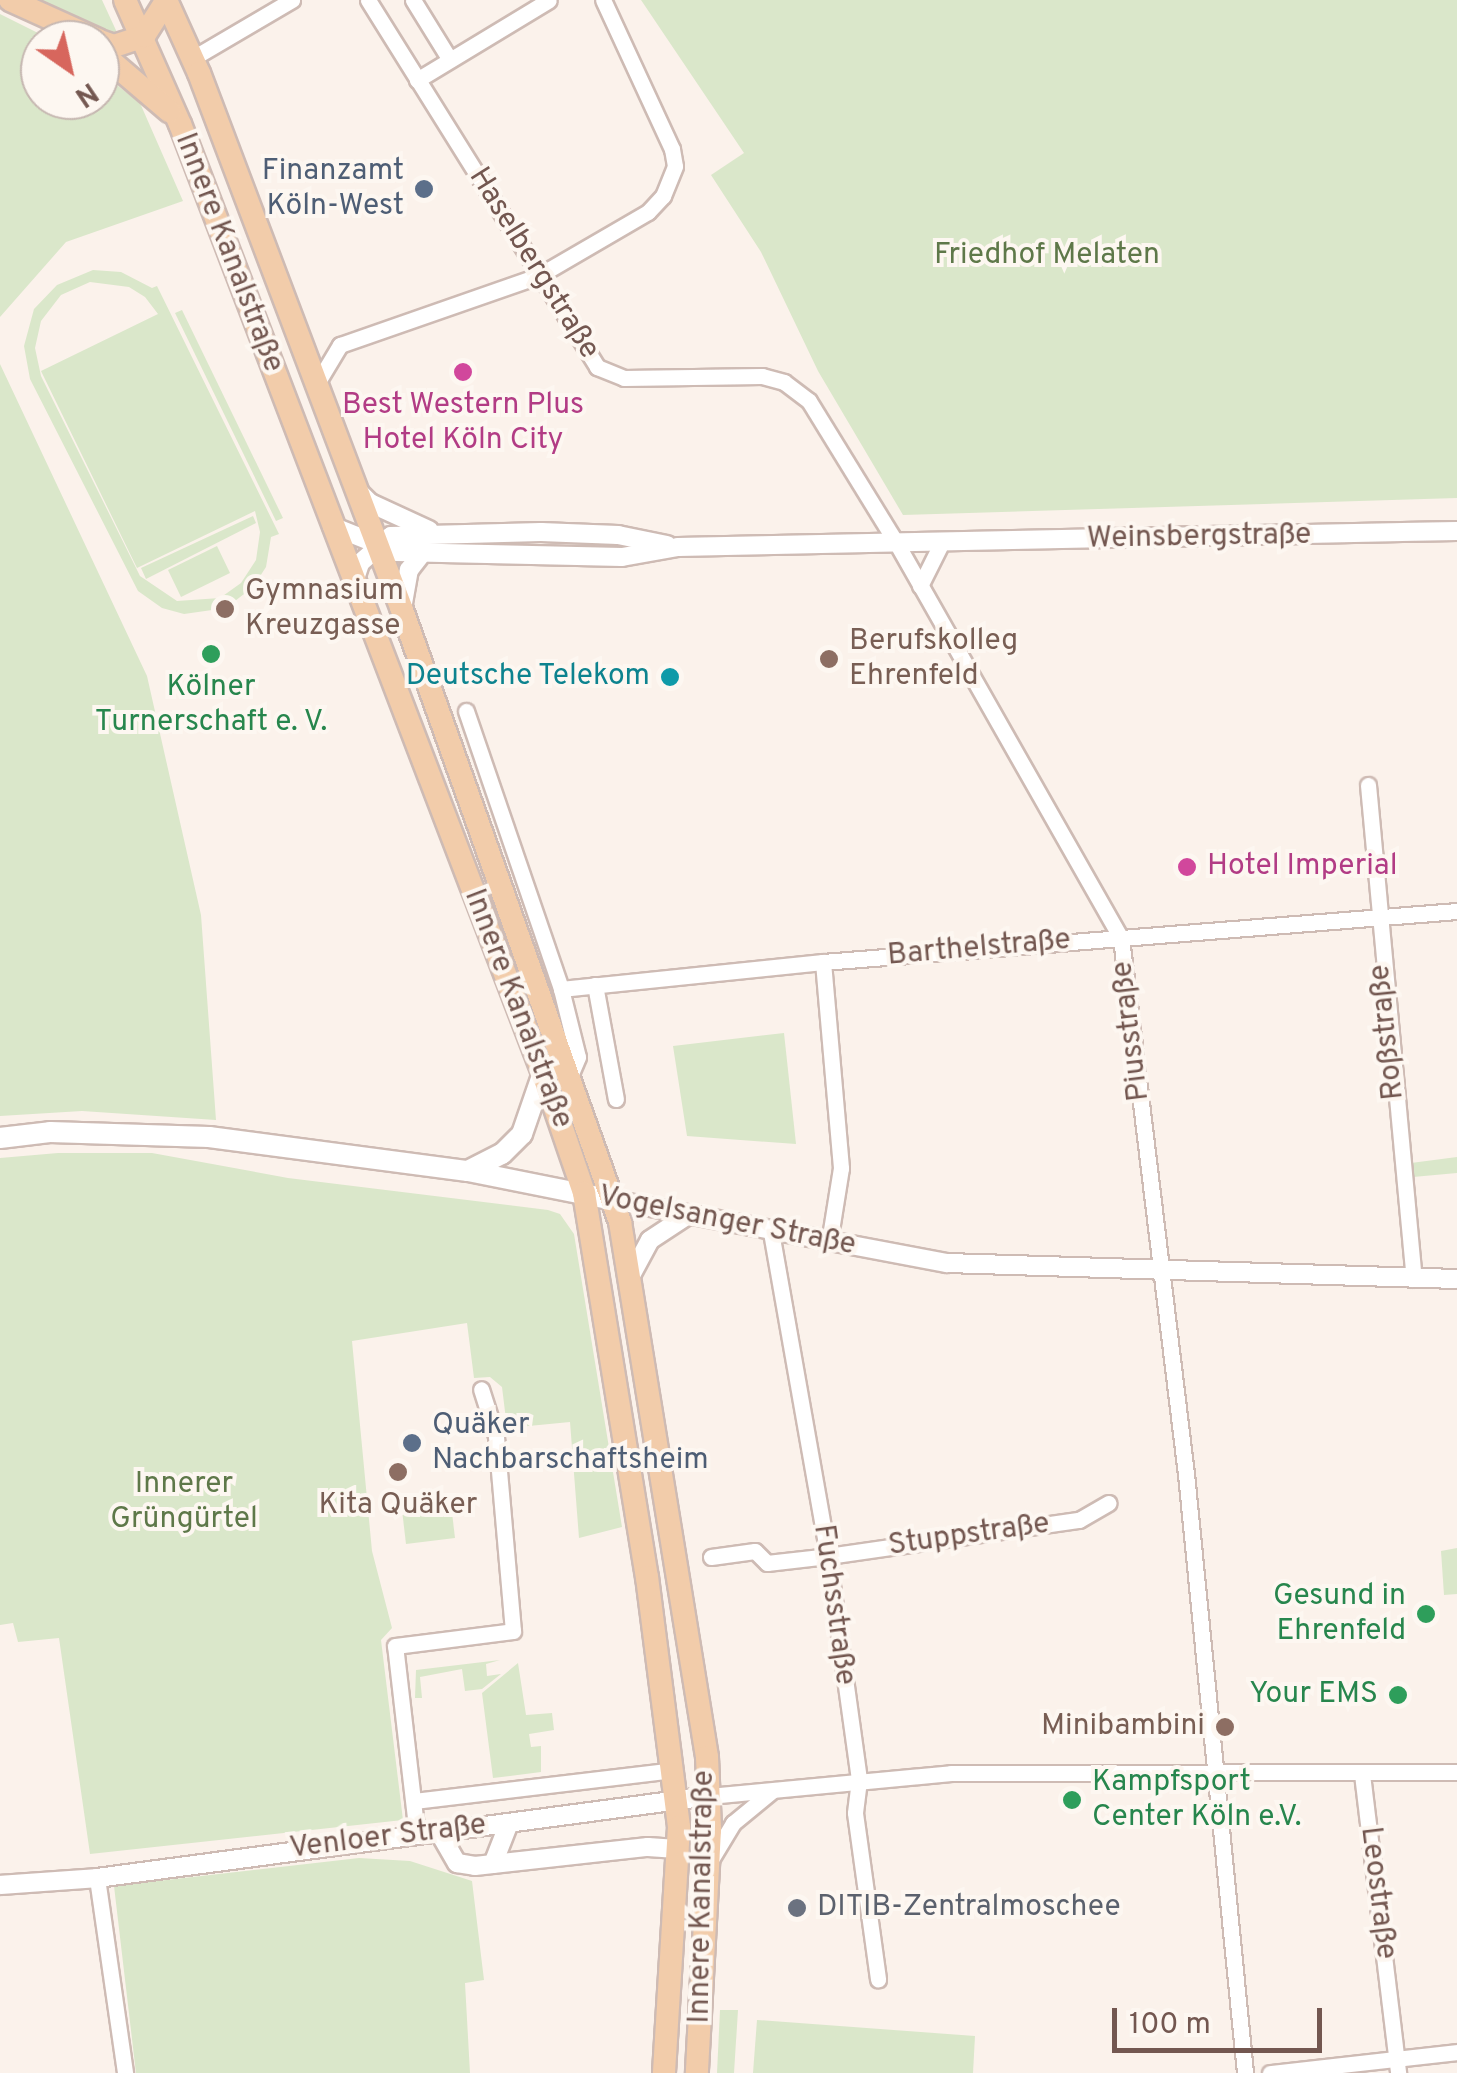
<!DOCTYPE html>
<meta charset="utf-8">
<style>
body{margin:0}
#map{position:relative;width:1457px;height:2073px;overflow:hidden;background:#fbf2eb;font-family:Overpass,sans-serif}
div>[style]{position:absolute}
.green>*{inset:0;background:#dae7ca}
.roads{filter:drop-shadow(2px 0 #cebbb4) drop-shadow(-2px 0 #cebbb4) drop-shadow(0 2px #cebbb4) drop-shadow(0 -2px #cebbb4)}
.minor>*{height:15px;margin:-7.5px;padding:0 7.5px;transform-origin:7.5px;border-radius:7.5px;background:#fff}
.tertiary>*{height:18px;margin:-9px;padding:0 9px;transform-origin:9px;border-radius:9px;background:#fff}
.secondary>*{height:20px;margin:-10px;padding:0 10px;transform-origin:10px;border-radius:10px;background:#fff}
.primary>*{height:22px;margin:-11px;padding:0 11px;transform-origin:11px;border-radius:11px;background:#f2ccaa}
.dots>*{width:28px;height:28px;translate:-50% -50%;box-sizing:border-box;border:5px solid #fdf7f1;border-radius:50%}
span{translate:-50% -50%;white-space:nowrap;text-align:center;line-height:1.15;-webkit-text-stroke:8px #fdf7f1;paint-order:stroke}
.service-label{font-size:30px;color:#4e5e75}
.right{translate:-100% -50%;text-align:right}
.left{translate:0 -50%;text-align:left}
.street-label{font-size:30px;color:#735750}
.park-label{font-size:30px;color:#5e7849}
.hotel-label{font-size:30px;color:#b23c85}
.education-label{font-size:30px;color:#785e54}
.culture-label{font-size:30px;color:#0d838f}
.leisure-label{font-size:30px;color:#27864d}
.worship-label{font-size:30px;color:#5b616d}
.north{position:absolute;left:20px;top:20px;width:100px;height:100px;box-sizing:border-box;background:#fdf7f1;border:2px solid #c6b7b1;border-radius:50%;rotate:146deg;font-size:28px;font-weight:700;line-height:40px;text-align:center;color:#735750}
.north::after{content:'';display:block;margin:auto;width:35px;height:45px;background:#d7665d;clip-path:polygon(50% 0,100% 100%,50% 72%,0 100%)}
.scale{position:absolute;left:1112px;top:2008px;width:210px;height:45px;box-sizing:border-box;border:5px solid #735750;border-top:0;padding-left:12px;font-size:30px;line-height:35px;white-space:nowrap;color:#735750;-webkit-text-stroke:8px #fdf7f1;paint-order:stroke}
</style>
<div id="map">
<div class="green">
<i style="clip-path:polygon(35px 0,102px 0,120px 39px)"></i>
<i style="clip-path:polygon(641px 0,1457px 0,1457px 498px,903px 515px,818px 371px,761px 252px,711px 175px,744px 153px)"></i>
<i style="clip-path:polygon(0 14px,52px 40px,40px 40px,40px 100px,100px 100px,100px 72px,140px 103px,183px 201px,66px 242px,0 317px)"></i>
<i style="clip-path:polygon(evenodd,93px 270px,121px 272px,152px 288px,157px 286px,279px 534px,271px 537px,266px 567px,253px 587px,226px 608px,184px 614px,162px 608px,138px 591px,30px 379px,24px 346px,34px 309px,57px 285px,93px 270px,90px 282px,129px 287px,145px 297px,158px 314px,41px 371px,137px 568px,255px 511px,260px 532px,256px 560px,241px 583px,220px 598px,177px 601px,140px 576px,41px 376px,35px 348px,41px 321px,61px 295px,90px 282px)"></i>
<i style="clip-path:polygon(182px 310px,283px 518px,276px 521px,175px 313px)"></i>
<i style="clip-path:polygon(0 364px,147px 676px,201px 915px,216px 1120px,82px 1111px,0 1116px)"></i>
<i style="clip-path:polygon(253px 516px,256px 523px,146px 579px,141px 568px)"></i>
<i style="clip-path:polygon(217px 546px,230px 573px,181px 597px,168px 570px)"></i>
<i style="clip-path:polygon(784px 1033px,796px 1144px,687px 1136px,673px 1046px)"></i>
<i style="clip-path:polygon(58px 1153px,152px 1153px,288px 1178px,548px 1210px,560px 1214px,574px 1234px,622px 1527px,579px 1538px,570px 1422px,507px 1428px,502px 1387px,490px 1377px,474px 1378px,467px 1323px,352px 1341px,372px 1551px,392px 1628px,381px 1640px,403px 1820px,90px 1854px,59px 1638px,18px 1642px,13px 1623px,0 1625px,0 1158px)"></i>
<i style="clip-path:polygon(1457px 1157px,1457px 1173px,1413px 1177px,1411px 1163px)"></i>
<i style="clip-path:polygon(451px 1504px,455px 1538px,406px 1544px,402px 1510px)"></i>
<i style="clip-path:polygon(1457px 1548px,1457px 1594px,1444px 1595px,1441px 1551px)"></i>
<i style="clip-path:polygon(500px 1660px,486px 1664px,487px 1676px,501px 1674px,482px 1689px,465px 1691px,462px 1669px,420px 1677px,422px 1698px,415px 1698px,416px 1670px)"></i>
<i style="clip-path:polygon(518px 1663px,526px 1715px,552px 1713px,554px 1730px,529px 1734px,531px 1747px,541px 1746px,541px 1772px,493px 1778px,482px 1693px)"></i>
<i style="clip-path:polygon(359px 1858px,410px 1861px,472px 1881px,484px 1980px,465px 1983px,470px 2073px,136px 2073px,114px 1886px)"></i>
<i style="clip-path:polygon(720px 2010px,738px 2010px,734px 2073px,717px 2073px)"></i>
<i style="clip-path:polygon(757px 2020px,975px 2036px,973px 2073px,753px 2073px)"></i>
</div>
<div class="roads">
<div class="minor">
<i style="left:368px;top:0;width:433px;rotate:58deg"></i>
<i style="left:597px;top:367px;width:29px;rotate:22deg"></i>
<i style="left:624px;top:378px;width:138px;rotate:-0.8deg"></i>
<i style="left:762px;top:376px;width:23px;rotate:15deg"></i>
<i style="left:784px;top:382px;width:31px;rotate:37deg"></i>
<i style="left:809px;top:401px;width:168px;rotate:58.4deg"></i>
<i style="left:897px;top:544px;width:453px;rotate:60.4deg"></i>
<i style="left:1121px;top:938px;width:540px;rotate:83.09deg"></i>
<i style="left:1186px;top:1474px;width:602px;rotate:84.37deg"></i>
<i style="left:413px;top:0;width:70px;rotate:58.3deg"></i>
<i style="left:193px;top:58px;width:115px;rotate:-30.4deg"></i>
<i style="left:417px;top:80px;width:154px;rotate:-31.2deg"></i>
<i style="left:316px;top:385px;width:47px;rotate:-59deg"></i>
<i style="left:340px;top:345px;width:210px;rotate:-19.2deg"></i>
<i style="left:538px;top:276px;width:127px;rotate:-30.2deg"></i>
<i style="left:648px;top:212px;width:22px;rotate:-47deg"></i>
<i style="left:663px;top:196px;width:32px;rotate:-68deg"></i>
<i style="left:675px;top:166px;width:17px;rotate:-100deg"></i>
<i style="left:672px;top:149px;width:164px;rotate:-114.8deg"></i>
<i style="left:920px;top:586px;width:47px;rotate:-63.4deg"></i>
<i style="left:466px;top:711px;width:294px;rotate:71.1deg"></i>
<i style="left:561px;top:989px;width:70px;rotate:76deg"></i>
<i style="left:578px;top:1057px;width:21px;rotate:113deg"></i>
<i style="left:1368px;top:785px;width:496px;rotate:84.7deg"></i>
<i style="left:823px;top:962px;width:207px;rotate:85deg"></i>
<i style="left:841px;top:1168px;width:76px;rotate:99.1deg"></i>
<i style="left:595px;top:985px;width:116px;rotate:79.6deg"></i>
<i style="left:561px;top:989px;width:263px;rotate:-5.9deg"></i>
<i style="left:823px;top:962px;width:636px;rotate:-4.6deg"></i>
<i style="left:771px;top:1232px;width:329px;rotate:80deg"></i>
<i style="left:828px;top:1556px;width:226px;rotate:82.1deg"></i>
<i style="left:859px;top:1780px;width:33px;rotate:97deg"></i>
<i style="left:855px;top:1813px;width:168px;rotate:82.1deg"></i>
<i style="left:711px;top:1557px;width:44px;rotate:-7.8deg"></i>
<i style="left:755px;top:1551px;width:17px;rotate:45deg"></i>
<i style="left:767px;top:1563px;width:61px;rotate:-6.5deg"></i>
<i style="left:828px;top:1556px;width:254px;rotate:-8.2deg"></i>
<i style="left:1079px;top:1520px;width:34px;rotate:-30deg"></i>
<i style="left:1362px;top:1774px;width:301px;rotate:83.1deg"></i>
<i style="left:709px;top:1796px;width:243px;rotate:-5.4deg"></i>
<i style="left:951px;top:1773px;width:506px;rotate:-0.11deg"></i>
<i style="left:414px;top:1801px;width:261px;rotate:-6.8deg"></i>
<i style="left:417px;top:1835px;width:190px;rotate:-96.6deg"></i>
<i style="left:395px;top:1646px;width:119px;rotate:-7.2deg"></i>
<i style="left:513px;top:1631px;width:196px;rotate:-95deg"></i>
<i style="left:496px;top:1436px;width:49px;rotate:-107.7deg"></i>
<i style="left:712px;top:1858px;width:41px;rotate:-59deg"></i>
<i style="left:733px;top:1823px;width:50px;rotate:-39.4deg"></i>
<i style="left:97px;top:1878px;width:197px;rotate:81.8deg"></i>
<i style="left:1270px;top:2073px;width:188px;rotate:-6.4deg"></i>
</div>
<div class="tertiary">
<i style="left:356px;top:489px;width:20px;rotate:45deg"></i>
<i style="left:370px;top:503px;width:65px;rotate:24.6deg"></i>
<i style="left:332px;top:526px;width:70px;rotate:21.8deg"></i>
<i style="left:397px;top:552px;width:225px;rotate:1.3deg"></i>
<i style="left:622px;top:557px;width:57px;rotate:-10.1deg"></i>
<i style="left:678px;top:547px;width:779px;rotate:-1.18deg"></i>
<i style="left:354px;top:582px;width:20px;rotate:-72deg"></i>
<i style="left:360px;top:563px;width:41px;rotate:-41.1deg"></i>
<i style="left:391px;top:536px;width:150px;rotate:-1.5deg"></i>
<i style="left:541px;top:532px;width:77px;rotate:2.2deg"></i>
<i style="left:618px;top:535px;width:50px;rotate:11.5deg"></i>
<i style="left:402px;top:609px;width:40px;rotate:-80deg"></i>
<i style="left:409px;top:570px;width:24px;rotate:-52deg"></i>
<i style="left:613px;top:1200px;width:340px;rotate:10.7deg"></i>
<i style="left:947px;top:1263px;width:510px;rotate:1.8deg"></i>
<i style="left:629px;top:1279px;width:44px;rotate:-61.7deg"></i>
<i style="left:650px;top:1240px;width:45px;rotate:-33.3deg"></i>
<i style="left:439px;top:1832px;width:36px;rotate:60deg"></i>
<i style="left:457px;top:1863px;width:18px;rotate:9deg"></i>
<i style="left:475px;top:1866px;width:174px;rotate:-6.3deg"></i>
<i style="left:648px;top:1847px;width:29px;rotate:4deg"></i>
<i style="left:493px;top:1864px;width:44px;rotate:-68.7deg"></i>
<i style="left:0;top:1885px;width:97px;rotate:-4.1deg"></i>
<i style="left:97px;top:1878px;width:617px;rotate:-7.63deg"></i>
</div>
<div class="secondary">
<i style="left:0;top:1138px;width:50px;rotate:-6.8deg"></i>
<i style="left:50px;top:1132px;width:159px;rotate:1.8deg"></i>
<i style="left:209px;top:1137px;width:261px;rotate:7.5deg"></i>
<i style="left:468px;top:1171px;width:148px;rotate:11.3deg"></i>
<i style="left:468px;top:1171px;width:38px;rotate:-27deg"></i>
<i style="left:502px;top:1154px;width:28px;rotate:-45deg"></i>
<i style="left:522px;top:1134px;width:65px;rotate:-71deg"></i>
</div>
<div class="primary">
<i style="left:10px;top:0;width:97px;rotate:24.4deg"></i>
<i style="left:125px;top:0;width:136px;rotate:66.1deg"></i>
<i style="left:180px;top:124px;width:1016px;rotate:69.07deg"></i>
<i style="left:543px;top:1073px;width:127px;rotate:71.1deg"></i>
<i style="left:584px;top:1193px;width:389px;rotate:80.7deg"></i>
<i style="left:647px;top:1577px;width:252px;rotate:82.7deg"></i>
<i style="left:679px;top:1827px;width:246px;rotate:93.5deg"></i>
<i style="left:166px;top:0;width:80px;rotate:65.7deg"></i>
<i style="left:199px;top:73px;width:574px;rotate:69.29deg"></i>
<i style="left:402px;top:610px;width:650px;rotate:70.39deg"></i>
<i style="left:620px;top:1222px;width:542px;rotate:80.76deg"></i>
<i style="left:707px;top:1757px;width:73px;rotate:87.6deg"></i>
<i style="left:710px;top:1830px;width:243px;rotate:93.1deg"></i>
<i style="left:100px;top:41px;width:15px;rotate:20deg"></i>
<i style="left:114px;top:46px;width:32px;rotate:-18deg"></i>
<i style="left:144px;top:36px;width:41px;rotate:-57.8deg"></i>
<i style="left:100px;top:52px;width:91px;rotate:40.5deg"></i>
</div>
</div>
<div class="dots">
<i style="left:424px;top:189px;background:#5c6f8a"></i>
<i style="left:463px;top:372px;background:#d1479c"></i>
<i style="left:225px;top:609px;background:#8d6e63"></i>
<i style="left:211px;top:654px;background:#2e9e5b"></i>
<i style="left:829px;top:659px;background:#8d6e63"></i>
<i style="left:670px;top:677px;background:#0f9aa8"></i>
<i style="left:1187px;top:867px;background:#d1479c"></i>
<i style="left:412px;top:1443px;background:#5c6f8a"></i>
<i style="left:398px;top:1472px;background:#8d6e63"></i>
<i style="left:1426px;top:1614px;background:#2e9e5b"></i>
<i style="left:1398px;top:1695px;background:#2e9e5b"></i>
<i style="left:1225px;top:1727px;background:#8d6e63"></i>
<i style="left:1072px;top:1800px;background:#2e9e5b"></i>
<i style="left:797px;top:1908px;background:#6b7280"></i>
</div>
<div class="service-label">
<span class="right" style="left:404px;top:189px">Finanzamt<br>Köln-West</span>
<span class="left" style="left:432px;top:1443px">Quäker<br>Nachbarschaftsheim</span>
</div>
<div class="street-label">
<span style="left:228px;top:253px;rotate:69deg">Innere Kanalstraße</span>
<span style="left:533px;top:264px;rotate:58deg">Haselbergstraße</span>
<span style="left:1199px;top:538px;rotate:-1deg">Weinsbergstraße</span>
<span style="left:979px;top:949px;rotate:-5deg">Barthelstraße</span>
<span style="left:517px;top:1009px;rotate:69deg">Innere Kanalstraße</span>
<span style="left:1132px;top:1031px;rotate:-97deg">Piusstraße</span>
<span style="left:1388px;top:1032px;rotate:-96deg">Roßstraße</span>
<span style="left:727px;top:1222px;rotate:11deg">Vogelsanger Straße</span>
<span style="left:969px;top:1536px;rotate:-8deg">Stuppstraße</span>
<span style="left:833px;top:1605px;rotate:82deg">Fuchsstraße</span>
<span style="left:388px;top:1838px;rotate:-7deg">Venloer Straße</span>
<span style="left:1377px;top:1893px;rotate:83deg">Leostraße</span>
<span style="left:703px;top:1897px;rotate:-89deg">Innere Kanalstraße</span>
</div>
<div class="park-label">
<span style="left:1047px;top:256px">Friedhof Melaten</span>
<span style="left:184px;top:1502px">Innerer<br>Grüngürtel</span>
</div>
<div class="hotel-label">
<span style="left:463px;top:423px">Best Western Plus<br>Hotel Köln City</span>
<span class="left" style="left:1207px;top:867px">Hotel Imperial</span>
</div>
<div class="education-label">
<span class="left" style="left:245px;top:609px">Gymnasium<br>Kreuzgasse</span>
<span class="left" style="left:849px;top:659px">Berufskolleg<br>Ehrenfeld</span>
<span style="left:398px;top:1506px">Kita Quäker</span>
<span class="right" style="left:1205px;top:1727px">Minibambini</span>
</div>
<div class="culture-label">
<span class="right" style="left:650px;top:677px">Deutsche Telekom</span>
</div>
<div class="leisure-label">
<span style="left:211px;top:705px">Kölner<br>Turnerschaft e. V.</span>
<span class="right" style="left:1406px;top:1614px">Gesund in<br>Ehrenfeld</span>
<span class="right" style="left:1378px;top:1695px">Your EMS</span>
<span class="left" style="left:1092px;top:1800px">Kampfsport<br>Center Köln e.V.</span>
</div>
<div class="worship-label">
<span class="left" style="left:817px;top:1908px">DITIB-Zentralmoschee</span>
</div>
<div class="north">N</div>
<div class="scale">100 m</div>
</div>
